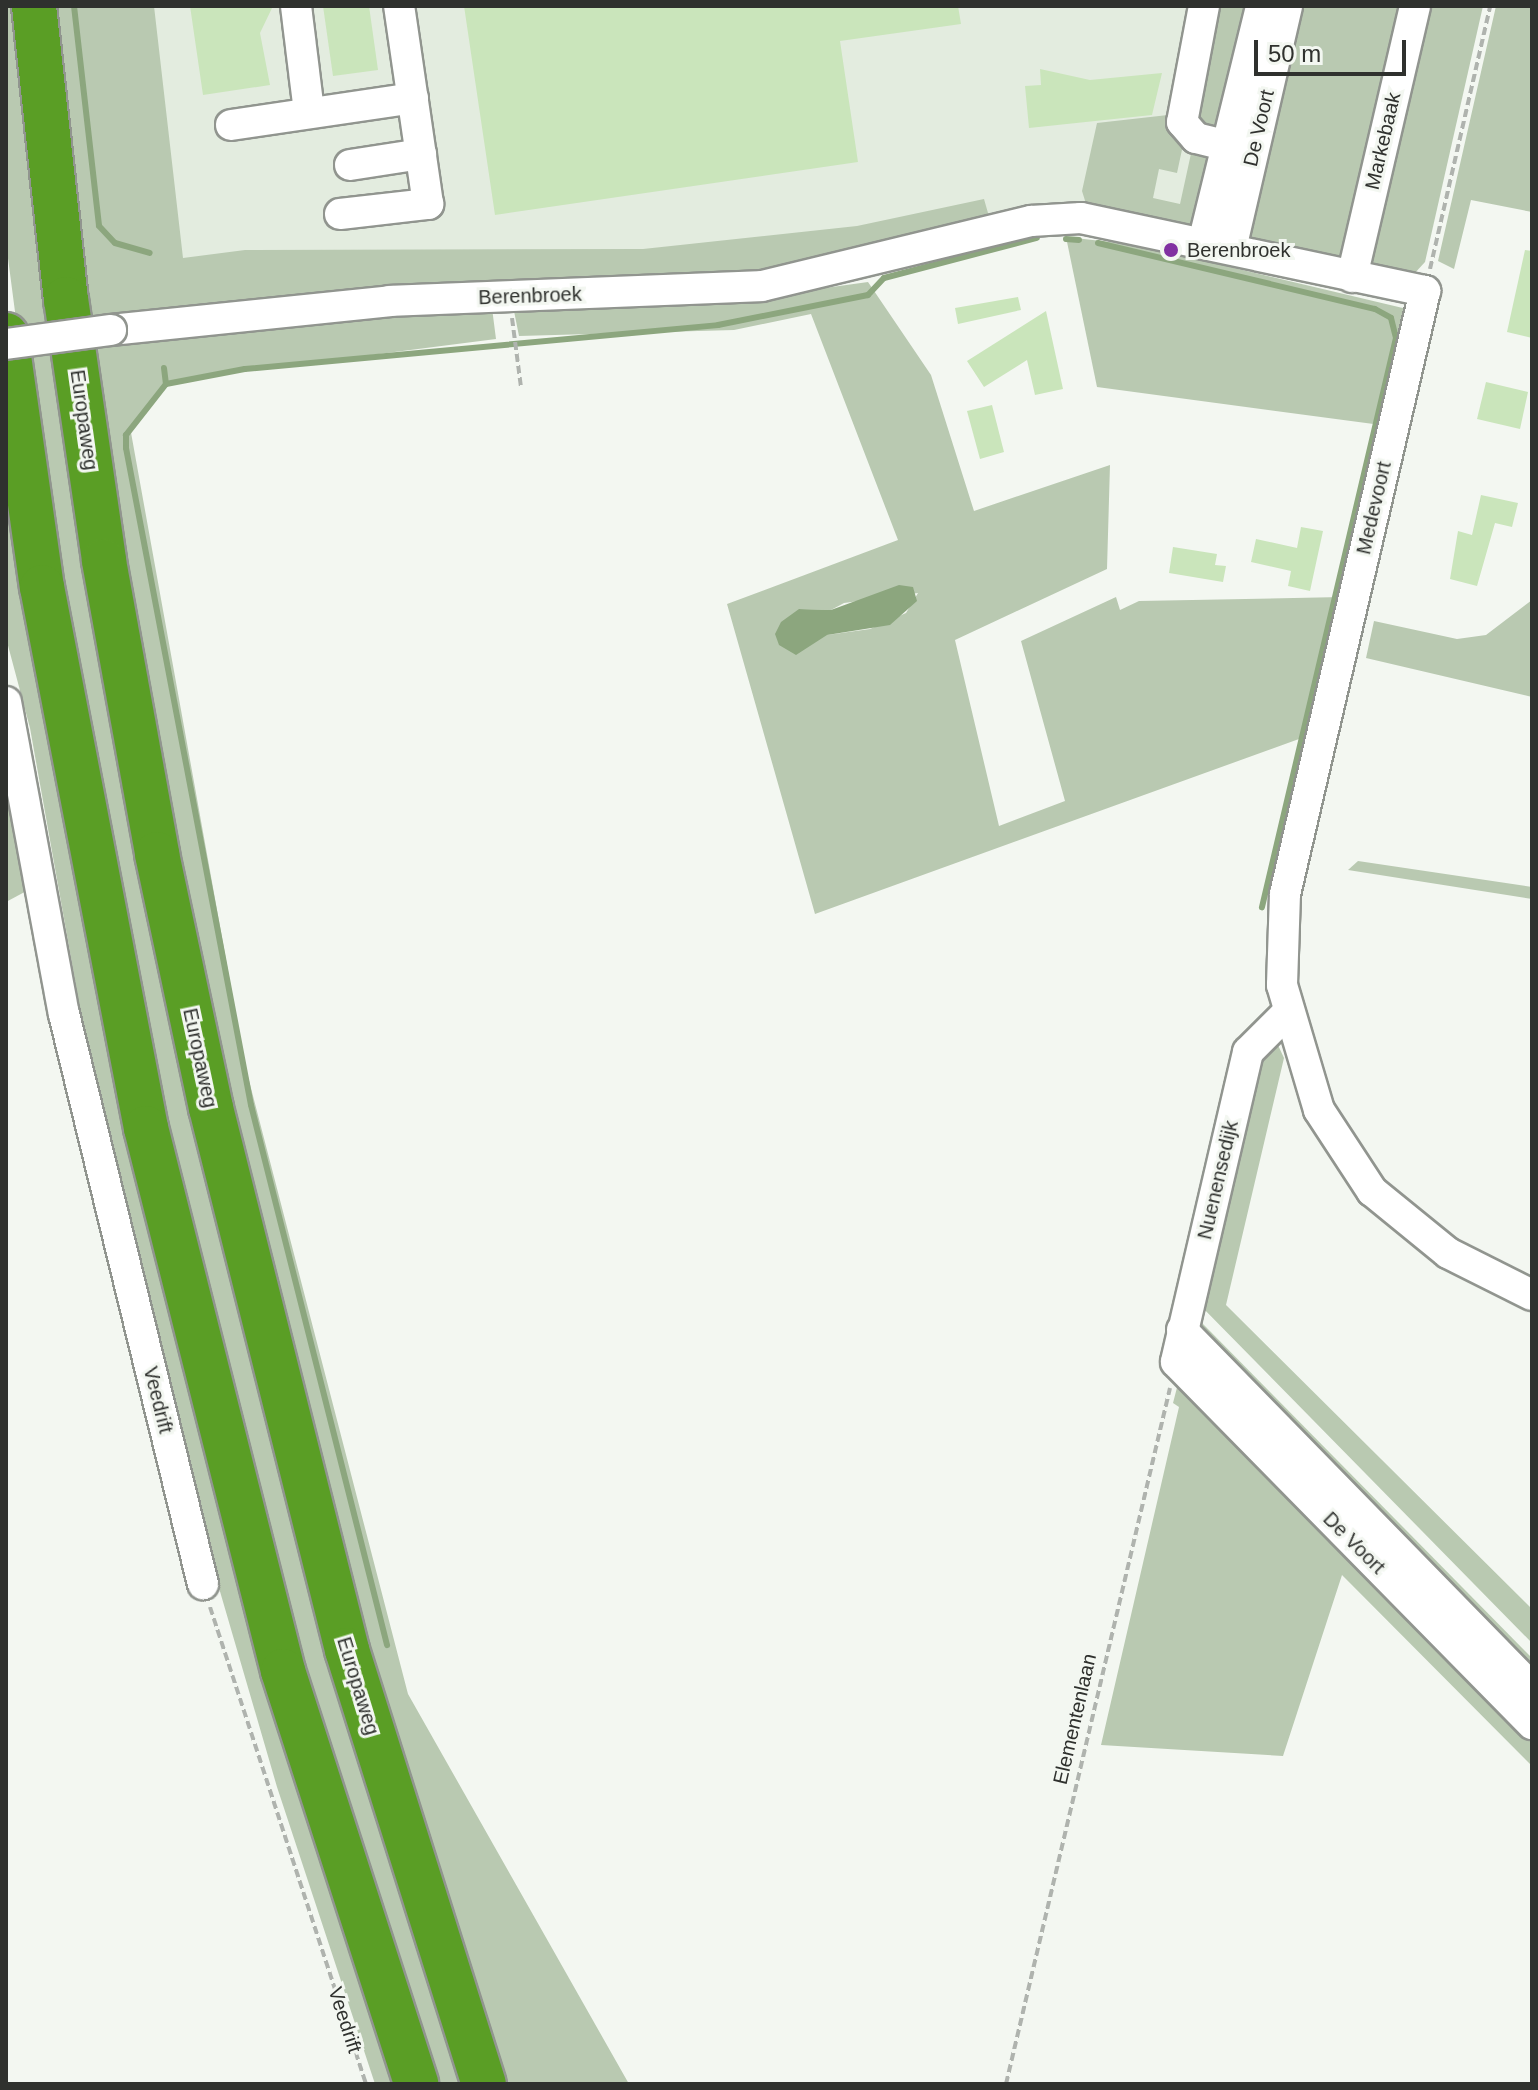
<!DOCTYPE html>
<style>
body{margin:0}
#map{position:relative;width:1538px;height:2090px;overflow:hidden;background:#f3f7f1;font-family:Arial,sans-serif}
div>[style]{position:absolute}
.built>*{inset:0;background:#e3ecdf}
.green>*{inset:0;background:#b9c9b1}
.water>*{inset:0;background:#8ca67e}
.stream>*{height:6px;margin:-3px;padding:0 3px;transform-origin:3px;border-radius:3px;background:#8ca67e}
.building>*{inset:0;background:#cae5bb}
.path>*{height:4px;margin-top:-2px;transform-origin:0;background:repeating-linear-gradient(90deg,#afb3ae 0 8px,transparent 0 12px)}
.roads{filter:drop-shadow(2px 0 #91958f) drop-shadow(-2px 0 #91958f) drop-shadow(0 2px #91958f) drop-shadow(0 -2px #91958f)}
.minor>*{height:30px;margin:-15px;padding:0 15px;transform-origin:15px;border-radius:15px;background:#fff}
.highway>*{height:44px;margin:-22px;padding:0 22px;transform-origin:22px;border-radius:22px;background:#5a9e25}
.bridges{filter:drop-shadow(2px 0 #91958f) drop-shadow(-2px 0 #91958f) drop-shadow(0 2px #91958f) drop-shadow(0 -2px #91958f)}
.minor-bridge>*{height:30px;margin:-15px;padding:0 15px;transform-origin:15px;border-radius:15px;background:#fff}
.dots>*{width:22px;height:22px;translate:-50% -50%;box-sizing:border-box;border:4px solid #f3f7f1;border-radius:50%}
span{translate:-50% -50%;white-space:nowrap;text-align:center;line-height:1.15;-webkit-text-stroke:6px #f3f7f1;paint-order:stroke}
.street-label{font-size:20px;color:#2f312e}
.poi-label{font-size:20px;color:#2f312e}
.left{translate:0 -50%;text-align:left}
.frame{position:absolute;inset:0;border:8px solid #2f312e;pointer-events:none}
.scale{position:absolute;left:1254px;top:40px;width:152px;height:36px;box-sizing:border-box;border:4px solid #2f312e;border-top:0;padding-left:10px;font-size:24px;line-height:28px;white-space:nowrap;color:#2f312e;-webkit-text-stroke:6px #f3f7f1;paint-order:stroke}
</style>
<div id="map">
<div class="built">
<i style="clip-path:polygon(134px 6px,1241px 6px,1195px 220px,1031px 207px,840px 251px,174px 272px)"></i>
</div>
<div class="green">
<i style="clip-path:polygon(6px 6px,12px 6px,27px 146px,85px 513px,470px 2084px,427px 2084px,202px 1319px,22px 365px,6px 243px)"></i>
<i style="clip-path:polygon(55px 6px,154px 6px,183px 258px,245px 250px,643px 249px,857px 226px,984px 199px,990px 220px,824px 265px,80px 322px)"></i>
<i style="clip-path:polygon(1210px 6px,1253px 6px,1228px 116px,1215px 128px,1199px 125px,1191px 89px)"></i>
<i style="clip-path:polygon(1291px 6px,1406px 6px,1346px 251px,1324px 264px,1257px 246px,1248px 237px)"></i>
<i style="clip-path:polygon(1426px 6px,1483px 6px,1425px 262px,1414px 274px,1376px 269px,1369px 251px)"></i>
<i style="clip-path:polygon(1496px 6px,1532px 6px,1532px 212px,1471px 200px,1454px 269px,1438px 261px)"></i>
<i style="clip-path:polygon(1168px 115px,1171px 130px,1183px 145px,1177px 173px,1159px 169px,1153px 198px,1180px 204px,1192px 149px,1205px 155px,1211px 160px,1197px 222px,1187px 226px,1087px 207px,1082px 191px,1097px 123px)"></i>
<i style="clip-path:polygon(1066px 237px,1137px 245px,1407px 309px,1381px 425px,1097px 387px)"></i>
<i style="clip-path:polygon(evenodd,868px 282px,931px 375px,974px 511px,1110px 465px,1107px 569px,955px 640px,999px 826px,1065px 801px,1021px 641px,1116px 597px,1120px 610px,1139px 601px,1342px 597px,1310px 735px,815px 914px,727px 604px,898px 540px,811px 314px,734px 330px,519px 336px,513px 306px,760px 297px,868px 282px,918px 593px,906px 613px,870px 629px,827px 635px,799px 609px,831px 610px,844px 603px,918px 593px)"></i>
<i style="clip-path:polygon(492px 308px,496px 339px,169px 381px,130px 427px,245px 1065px,408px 1694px,629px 2084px,504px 2084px,391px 1735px,207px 1053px,83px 346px,164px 333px)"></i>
<i style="clip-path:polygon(6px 485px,42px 712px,141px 1200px,252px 1635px,393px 2084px,375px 2084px,277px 1787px,205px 1540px,120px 1193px,81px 1014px,30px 728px,6px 638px)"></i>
<i style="clip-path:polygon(1532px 600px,1532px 697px,1366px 658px,1374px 621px,1457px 639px,1486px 635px)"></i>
<i style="clip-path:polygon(6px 751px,32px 888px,6px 902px)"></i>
<i style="clip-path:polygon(1358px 861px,1532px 887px,1532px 899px,1348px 870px)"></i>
<i style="clip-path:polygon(1277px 1043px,1284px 1058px,1226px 1305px,1532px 1609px,1532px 1643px,1197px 1302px,1263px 1051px)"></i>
<i style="clip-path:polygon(1201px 1322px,1532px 1658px,1532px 1680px,1194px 1323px)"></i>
<i style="clip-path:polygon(1181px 1372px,1532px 1730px,1532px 1766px,1342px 1575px,1283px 1756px,1101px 1745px,1179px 1407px,1173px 1403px)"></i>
</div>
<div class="water">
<i style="clip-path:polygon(899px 585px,913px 587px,917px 601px,890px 625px,827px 635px,796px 655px,779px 645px,775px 634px,781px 622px,799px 609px,831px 610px)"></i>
</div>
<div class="stream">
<i style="left:74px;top:6px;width:221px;rotate:83.5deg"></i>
<i style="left:99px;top:226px;width:23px;rotate:47deg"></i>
<i style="left:115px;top:243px;width:36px;rotate:16deg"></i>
<i style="left:1066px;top:239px;width:13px;rotate:4deg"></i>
<i style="left:1098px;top:243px;width:285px;rotate:13.4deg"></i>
<i style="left:1375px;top:309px;width:18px;rotate:29deg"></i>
<i style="left:1391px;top:318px;width:21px;rotate:76deg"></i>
<i style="left:1396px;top:338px;width:585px;rotate:103.25deg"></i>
<i style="left:164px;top:368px;width:16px;rotate:83deg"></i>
<i style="left:166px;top:384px;width:80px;rotate:-10.8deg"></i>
<i style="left:245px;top:369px;width:475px;rotate:-5.3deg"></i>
<i style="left:718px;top:325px;width:153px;rotate:-11.3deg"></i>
<i style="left:868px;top:295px;width:23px;rotate:-47deg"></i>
<i style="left:884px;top:278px;width:158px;rotate:-14.7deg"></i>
<i style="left:166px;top:384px;width:65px;rotate:128.1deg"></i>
<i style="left:126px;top:435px;width:13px;rotate:90deg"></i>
<i style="left:126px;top:448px;width:669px;rotate:79.23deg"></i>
<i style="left:251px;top:1105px;width:557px;rotate:75.86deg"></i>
</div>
<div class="building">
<i style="clip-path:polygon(190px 6px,273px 6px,260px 33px,270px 85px,203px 95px)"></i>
<i style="clip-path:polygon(323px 6px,369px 6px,378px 70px,333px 76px)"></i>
<i style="clip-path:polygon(464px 6px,958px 6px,961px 24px,840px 41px,858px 162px,495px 215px)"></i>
<i style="clip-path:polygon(1040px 69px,1090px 80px,1162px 73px,1152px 115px,1029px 128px,1025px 86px,1041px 85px)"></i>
<i style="clip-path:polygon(1525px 250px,1532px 251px,1532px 338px,1507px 332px)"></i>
<i style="clip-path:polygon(1018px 297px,1021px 310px,958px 324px,955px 308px)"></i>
<i style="clip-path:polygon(1046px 311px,1063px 389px,1035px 395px,1027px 360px,984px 387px,967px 361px)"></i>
<i style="clip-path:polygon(1486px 382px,1528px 392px,1520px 429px,1477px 419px)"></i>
<i style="clip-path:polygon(992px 405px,1004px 452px,980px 459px,967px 411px)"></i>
<i style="clip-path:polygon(1481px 495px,1518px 503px,1512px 527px,1495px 523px,1477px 586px,1450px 579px,1458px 531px,1472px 535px)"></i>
<i style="clip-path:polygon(1301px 527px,1323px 531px,1310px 591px,1288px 586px,1291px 571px,1251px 562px,1256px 539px,1297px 548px)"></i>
<i style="clip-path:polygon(1173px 547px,1217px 554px,1215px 565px,1226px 566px,1223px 582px,1169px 573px)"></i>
</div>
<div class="path">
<i style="left:1430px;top:269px;width:270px;rotate:-77.1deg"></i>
<i style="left:512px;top:318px;width:70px;rotate:82.6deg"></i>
<i style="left:210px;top:1607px;width:502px;rotate:71.89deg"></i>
<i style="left:1006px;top:2084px;width:715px;rotate:-76.74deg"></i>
</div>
<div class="roads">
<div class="minor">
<i style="left:296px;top:6px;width:107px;rotate:83deg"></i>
<i style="left:1204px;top:6px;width:118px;rotate:100.7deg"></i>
<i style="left:1182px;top:122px;width:21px;rotate:49deg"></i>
<i style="left:1196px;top:138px;width:55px;rotate:13.8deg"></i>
<i style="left:231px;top:125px;width:184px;rotate:-8.4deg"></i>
<i style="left:350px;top:165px;width:72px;rotate:-8.8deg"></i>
<i style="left:340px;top:214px;width:89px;rotate:-6.5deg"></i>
<i style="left:428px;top:204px;width:200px;rotate:-98.3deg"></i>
<i style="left:1203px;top:243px;width:244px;rotate:-76.2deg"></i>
<i style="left:1231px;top:249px;width:249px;rotate:-77deg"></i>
<i style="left:1352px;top:277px;width:278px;rotate:-76.9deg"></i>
<i style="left:111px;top:330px;width:281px;rotate:-5.9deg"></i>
<i style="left:390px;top:301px;width:372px;rotate:-2.3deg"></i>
<i style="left:762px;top:286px;width:277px;rotate:-13.6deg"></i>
<i style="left:1031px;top:221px;width:50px;rotate:-3.4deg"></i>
<i style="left:1081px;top:218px;width:352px;rotate:12deg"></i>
<i style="left:1425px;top:291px;width:619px;rotate:103.07deg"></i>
<i style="left:1285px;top:894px;width:91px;rotate:91.9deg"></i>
<i style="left:1282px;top:985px;width:130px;rotate:73.5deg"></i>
<i style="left:1319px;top:1110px;width:97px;rotate:56.8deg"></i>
<i style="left:1372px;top:1191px;width:98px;rotate:39.2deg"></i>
<i style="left:1448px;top:1253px;width:94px;rotate:26.6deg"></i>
<i style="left:6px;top:702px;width:317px;rotate:79.5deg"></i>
<i style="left:64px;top:1014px;width:587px;rotate:76.3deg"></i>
<i style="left:1287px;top:1013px;width:55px;rotate:135deg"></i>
<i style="left:1248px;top:1052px;width:318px;rotate:103.1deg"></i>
<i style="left:1176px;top:1362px;width:508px;rotate:45.48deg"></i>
<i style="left:1182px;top:1330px;width:501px;rotate:45.65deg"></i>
</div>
<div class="highway">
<i style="left:34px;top:6px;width:295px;rotate:83.8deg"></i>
<i style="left:66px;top:299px;width:265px;rotate:81.7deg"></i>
<i style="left:104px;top:561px;width:298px;rotate:79.7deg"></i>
<i style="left:157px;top:854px;width:260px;rotate:78deg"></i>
<i style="left:211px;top:1108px;width:559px;rotate:75.91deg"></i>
<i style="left:347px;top:1650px;width:455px;rotate:72.5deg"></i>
<i style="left:6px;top:335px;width:255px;rotate:81.9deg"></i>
<i style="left:42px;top:587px;width:551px;rotate:79.12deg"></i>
<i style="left:146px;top:1128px;width:560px;rotate:75.84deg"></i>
<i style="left:283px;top:1671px;width:434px;rotate:72.1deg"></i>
</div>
</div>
<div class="bridges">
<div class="minor-bridge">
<i style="left:6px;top:344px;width:106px;rotate:-7.6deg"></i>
</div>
</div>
<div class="dots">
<i style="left:1171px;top:250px;background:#8131a1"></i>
</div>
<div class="street-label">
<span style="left:1259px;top:128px;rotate:-77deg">De Voort</span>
<span style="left:1383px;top:141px;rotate:-77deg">Markebaak</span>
<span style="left:530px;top:296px;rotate:-2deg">Berenbroek</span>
<span style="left:84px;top:420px;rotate:82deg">Europaweg</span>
<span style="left:1374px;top:508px;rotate:-77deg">Medevoort</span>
<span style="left:200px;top:1058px;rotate:78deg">Europaweg</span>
<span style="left:1218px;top:1180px;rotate:-77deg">Nuenensedijk</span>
<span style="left:158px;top:1400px;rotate:76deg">Veedrift</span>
<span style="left:1354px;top:1543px;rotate:45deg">De Voort</span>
<span style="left:358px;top:1686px;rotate:73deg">Europaweg</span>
<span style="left:1075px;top:1719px;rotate:-77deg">Elementenlaan</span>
<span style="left:345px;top:2020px;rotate:72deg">Veedrift</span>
</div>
<div class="poi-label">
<span class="left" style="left:1187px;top:250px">Berenbroek</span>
</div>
<div class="frame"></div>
<div class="scale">50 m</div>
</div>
